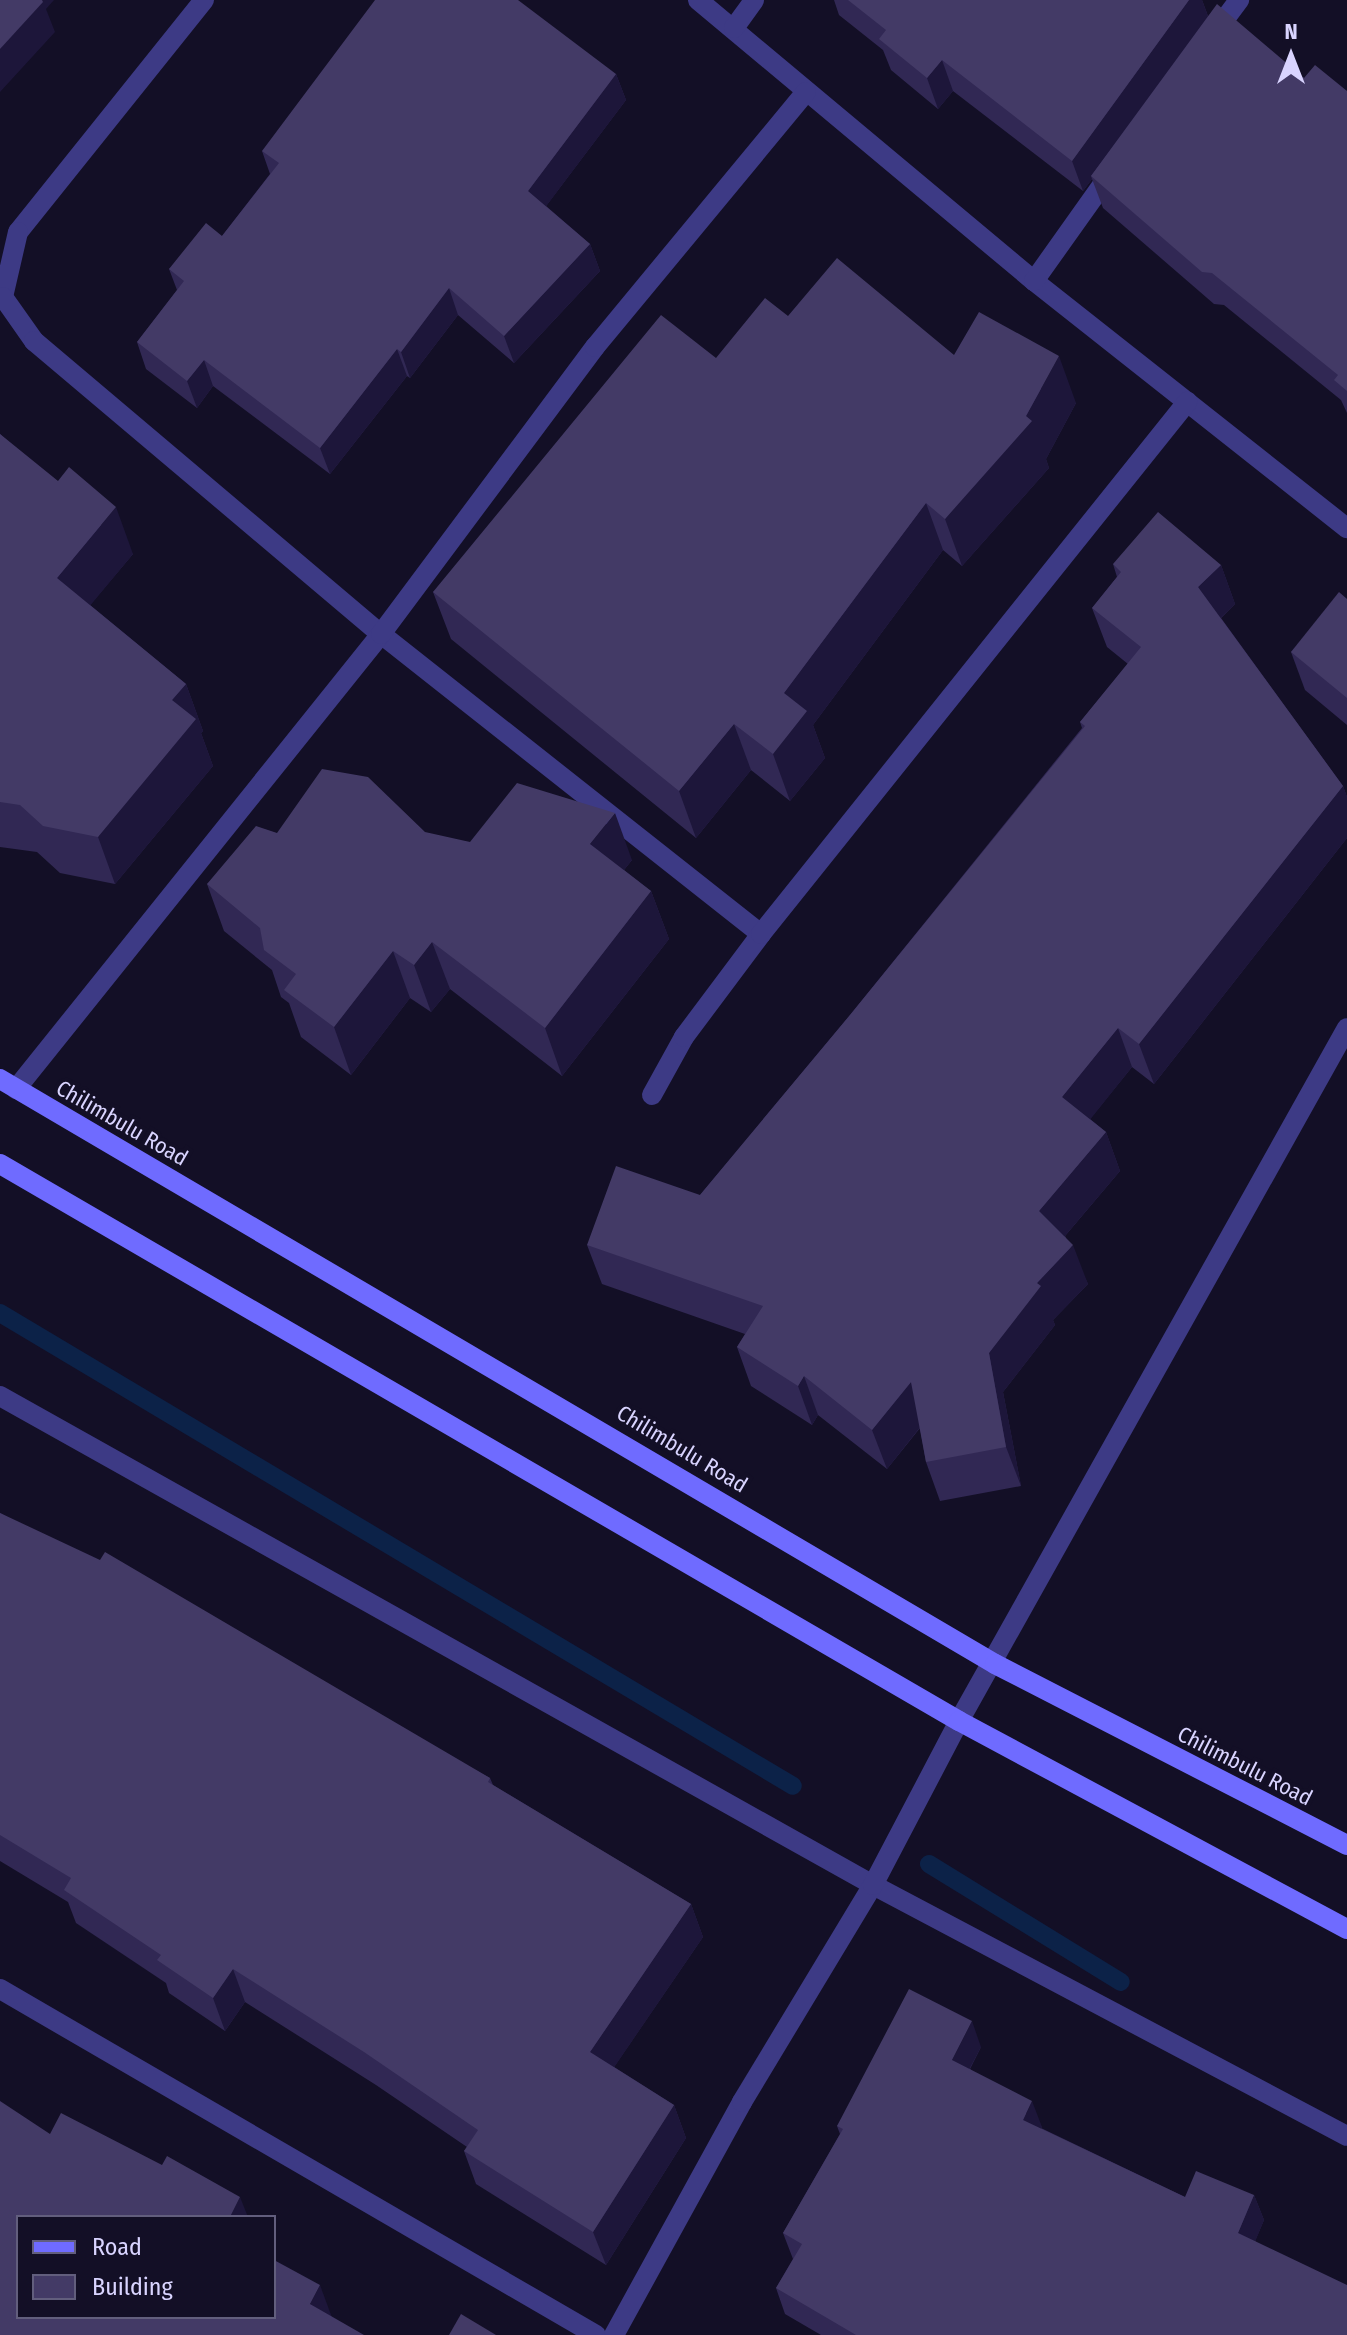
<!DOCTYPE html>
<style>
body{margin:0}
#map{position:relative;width:1347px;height:2335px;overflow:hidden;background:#130f26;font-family:"Fira Sans Condensed",sans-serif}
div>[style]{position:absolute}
.stream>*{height:18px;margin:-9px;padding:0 9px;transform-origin:9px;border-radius:9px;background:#0c2248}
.street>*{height:20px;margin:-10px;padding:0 10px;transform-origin:10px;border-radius:10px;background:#3d3a85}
.secondary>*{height:20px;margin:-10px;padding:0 10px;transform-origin:10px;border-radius:10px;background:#6f6bff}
.wall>*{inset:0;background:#312854}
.shaded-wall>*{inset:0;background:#1d163a}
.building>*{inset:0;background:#433a66}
span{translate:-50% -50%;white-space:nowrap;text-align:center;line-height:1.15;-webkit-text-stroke:8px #130f26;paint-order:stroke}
.street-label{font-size:22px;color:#d9d4ff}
.legend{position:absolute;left:16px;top:2215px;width:260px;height:104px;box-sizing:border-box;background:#130f26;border:2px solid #625e7d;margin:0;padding:10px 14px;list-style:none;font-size:24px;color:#d9d4ff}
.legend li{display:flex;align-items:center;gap:16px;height:40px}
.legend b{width:40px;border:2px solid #625e7d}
.north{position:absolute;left:1251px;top:16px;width:80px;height:80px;-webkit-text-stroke:6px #130f26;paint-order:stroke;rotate:0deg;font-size:22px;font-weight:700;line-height:32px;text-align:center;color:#d9d4ff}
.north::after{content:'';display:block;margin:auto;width:28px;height:36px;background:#d9d4ff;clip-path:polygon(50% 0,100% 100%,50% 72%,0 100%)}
</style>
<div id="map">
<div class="stream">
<i style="left:0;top:1313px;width:923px;rotate:30.81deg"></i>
<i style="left:929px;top:1864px;width:225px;rotate:31.6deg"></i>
</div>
<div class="street">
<i style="left:204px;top:0;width:297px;rotate:128.7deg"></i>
<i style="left:18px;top:232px;width:67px;rotate:103deg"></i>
<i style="left:3px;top:297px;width:54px;rotate:54.8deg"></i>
<i style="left:34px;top:341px;width:454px;rotate:40.2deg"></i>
<i style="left:381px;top:634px;width:484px;rotate:38.3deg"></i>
<i style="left:698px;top:0;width:438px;rotate:39.9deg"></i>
<i style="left:1034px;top:281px;width:399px;rotate:38.3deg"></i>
<i style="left:734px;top:28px;width:34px;rotate:-54deg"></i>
<i style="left:1213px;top:35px;width:44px;rotate:-53.4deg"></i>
<i style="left:1034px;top:281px;width:136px;rotate:-54.6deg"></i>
<i style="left:16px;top:1089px;width:583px;rotate:-51.26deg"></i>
<i style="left:381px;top:634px;width:358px;rotate:-53.3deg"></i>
<i style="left:595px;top:347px;width:331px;rotate:-50.4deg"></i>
<i style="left:652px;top:1095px;width:66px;rotate:-61.1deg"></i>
<i style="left:684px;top:1037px;width:129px;rotate:-53.2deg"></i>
<i style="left:761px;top:934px;width:682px;rotate:-51.31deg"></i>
<i style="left:0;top:1396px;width:1001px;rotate:29.25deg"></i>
<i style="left:873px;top:1885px;width:536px;rotate:27.9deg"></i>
<i style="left:0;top:1989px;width:689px;rotate:30.14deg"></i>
<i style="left:614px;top:2335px;width:266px;rotate:-61.2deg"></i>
<i style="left:742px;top:2102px;width:253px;rotate:-58.9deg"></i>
<i style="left:873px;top:1885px;width:185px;rotate:-62.3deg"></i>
<i style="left:959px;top:1721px;width:794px;rotate:-60.76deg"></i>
</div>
<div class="secondary">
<i style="left:0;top:1079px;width:1154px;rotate:30.45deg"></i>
<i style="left:995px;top:1664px;width:396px;rotate:27.2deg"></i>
<i style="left:0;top:1164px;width:1109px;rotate:30.15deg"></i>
<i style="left:959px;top:1721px;width:440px;rotate:28.2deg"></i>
</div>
<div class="wall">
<i style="clip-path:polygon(834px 0,1202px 0,1208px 16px,1304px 78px,1347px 91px,1347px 413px,1341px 400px,1224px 305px,1214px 304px,1103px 208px,1092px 179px,1083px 191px,953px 91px,938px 109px,891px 70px,883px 50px,839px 15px)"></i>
<i style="clip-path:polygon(616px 74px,626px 100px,546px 206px,590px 244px,600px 271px,514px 363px,458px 315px,410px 378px,407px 376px,330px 474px,213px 386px,197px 408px,146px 369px,137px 342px,177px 290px,169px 269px,222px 236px,270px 174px,262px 151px)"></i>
<i style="clip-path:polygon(788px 316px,954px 355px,1076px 403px,1046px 459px,1049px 468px,962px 566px,943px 550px,813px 725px,825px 758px,790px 801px,751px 770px,696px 838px,451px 639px,433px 592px)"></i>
<i style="clip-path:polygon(0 434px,133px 554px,90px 605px,186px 684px,203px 731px,201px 733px,213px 766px,115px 884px,60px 873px,37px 852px,0 847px)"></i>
<i style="clip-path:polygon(1113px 564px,1221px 565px,1235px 604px,1221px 618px,1343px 786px,1347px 797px,1347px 838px,1154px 1084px,1132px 1067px,1090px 1119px,1106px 1132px,1120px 1171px,1065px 1236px,1088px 1284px,1053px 1320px,1055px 1325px,1003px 1392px,1021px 1486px,940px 1501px,926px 1462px,920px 1428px,887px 1469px,818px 1415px,812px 1425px,751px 1386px,737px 1347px,745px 1334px,602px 1284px,587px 1245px,700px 1195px,850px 1015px,1082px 728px,1080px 722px,1128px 664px,1107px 647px,1092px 608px,1117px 577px)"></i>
<i style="clip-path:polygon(1347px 599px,1347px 725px,1305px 690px,1291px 652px)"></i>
<i style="clip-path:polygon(277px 833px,470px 842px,632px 860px,624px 870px,651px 891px,669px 939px,562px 1076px,450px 989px,431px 1012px,410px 998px,351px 1075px,301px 1037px,289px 1003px,281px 997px,272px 970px,224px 931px,207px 884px)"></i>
<i style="clip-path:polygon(0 1513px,490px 1778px,493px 1785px,691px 1904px,703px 1937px,614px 2067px,674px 2105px,686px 2138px,606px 2265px,476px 2184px,464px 2151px,467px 2147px,376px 2085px,245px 2002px,225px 2031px,169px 1993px,166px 1983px,76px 1923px,68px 1902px,0 1861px)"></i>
<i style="clip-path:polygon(981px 2047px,970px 2069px,1042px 2127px,1041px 2128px,1185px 2197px,1254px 2195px,1264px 2220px,1255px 2241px,1347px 2335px,821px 2335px,785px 2314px,776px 2288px,793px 2259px,783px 2233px,840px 2134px,837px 2126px)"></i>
</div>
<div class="shaded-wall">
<i style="clip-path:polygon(32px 0,54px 0,46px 9px,55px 32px,0 92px,0 49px)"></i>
<i style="clip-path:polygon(1189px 0,1202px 0,1209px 19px,1091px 176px,1092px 179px,1083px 191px,1072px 161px)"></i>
<i style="clip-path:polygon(942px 60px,953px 91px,938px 109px,927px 78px)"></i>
<i style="clip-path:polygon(616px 74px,626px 100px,538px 217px,528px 191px)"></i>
<i style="clip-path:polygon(590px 244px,600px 271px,514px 363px,504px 336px)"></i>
<i style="clip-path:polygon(449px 288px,458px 315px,410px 378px,401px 352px)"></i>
<i style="clip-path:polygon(397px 349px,407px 376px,330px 474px,320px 448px)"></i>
<i style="clip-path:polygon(1059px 356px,1076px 403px,1046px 459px,1049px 468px,962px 566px,945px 519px,1026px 416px)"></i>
<i style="clip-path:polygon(204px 360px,213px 386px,197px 408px,187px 381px)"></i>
<i style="clip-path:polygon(926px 503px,943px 550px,813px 725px,825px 758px,790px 801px,773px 754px,784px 693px)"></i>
<i style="clip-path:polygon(116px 507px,133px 554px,74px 625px,57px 578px)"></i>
<i style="clip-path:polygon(1221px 565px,1235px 604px,1212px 626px,1198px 587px)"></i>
<i style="clip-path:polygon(186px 684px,203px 731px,201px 733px,213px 766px,115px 884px,98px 837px,172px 700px)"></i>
<i style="clip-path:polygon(734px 724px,751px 770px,696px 838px,679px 791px)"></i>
<i style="clip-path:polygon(1343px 786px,1347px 797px,1347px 838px,1154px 1084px,1139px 1044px)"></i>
<i style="clip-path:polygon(615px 813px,632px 860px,607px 891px,590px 844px)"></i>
<i style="clip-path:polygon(651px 891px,669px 939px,562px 1076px,545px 1028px)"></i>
<i style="clip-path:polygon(432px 942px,450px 989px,431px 1012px,414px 965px)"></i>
<i style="clip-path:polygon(393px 951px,410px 998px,351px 1075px,334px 1027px)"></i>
<i style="clip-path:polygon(1118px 1028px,1132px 1067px,1077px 1136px,1062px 1097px)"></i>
<i style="clip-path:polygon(1106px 1132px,1120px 1171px,1053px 1250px,1039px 1211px)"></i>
<i style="clip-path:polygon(1073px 1245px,1088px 1284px,1053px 1320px,1055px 1325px,1003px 1392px,1021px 1486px,1006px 1447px,989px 1353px,1037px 1283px)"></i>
<i style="clip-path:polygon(804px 1376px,818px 1415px,812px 1425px,798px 1386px)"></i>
<i style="clip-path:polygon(911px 1382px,925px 1421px,887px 1469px,872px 1430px)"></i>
<i style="clip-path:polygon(691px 1904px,703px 1937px,602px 2085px,590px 2052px)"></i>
<i style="clip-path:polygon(233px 1969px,245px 2002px,225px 2031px,213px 1998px)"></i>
<i style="clip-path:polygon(972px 2021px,981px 2047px,961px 2085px,952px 2060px)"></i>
<i style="clip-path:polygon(1032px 2101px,1042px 2127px,1032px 2145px,1023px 2120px)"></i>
<i style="clip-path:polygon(674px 2105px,686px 2138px,606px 2265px,593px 2232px)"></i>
<i style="clip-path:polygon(1254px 2195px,1264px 2220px,1248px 2259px,1238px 2233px)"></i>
<i style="clip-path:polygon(240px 2197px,248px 2217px,230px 2217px)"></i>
<i style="clip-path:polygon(320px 2285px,334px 2323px,310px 2304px)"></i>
</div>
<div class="building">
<i style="clip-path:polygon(0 0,42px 0,43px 2px,0 49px)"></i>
<i style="clip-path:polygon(375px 0,518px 0,616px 74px,528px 191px,590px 244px,504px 336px,449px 288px,401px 352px,397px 349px,320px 448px,204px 360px,187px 381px,137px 342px,184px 281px,169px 269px,206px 223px,222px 236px,279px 163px,262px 151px)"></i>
<i style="clip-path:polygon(848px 0,1189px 0,1072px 161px,942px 60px,927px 78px,879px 39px,886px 30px)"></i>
<i style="clip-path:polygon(1217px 4px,1304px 78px,1315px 65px,1347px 91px,1347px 391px,1334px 380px,1338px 375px,1212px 273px,1202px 272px,1091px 176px)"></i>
<i style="clip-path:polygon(837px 258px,954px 355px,979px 312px,1059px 356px,1026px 416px,1032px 421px,945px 519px,926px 503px,784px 693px,807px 711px,773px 754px,734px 724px,679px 791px,433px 592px,661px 315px,716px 358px,765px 298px,788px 316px)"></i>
<i style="clip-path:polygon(0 434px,58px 481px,69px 467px,116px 507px,57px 578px,186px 684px,172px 700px,196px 719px,98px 837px,43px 826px,20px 805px,0 802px)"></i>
<i style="clip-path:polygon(1158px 512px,1221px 565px,1198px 587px,1343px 786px,1139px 1044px,1118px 1028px,1062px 1097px,1106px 1132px,1039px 1211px,1073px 1245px,1037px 1283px,1041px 1286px,989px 1353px,1006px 1447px,926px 1462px,911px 1382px,872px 1430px,804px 1376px,798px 1386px,737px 1347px,763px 1306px,587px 1245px,616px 1166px,700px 1195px,850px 1015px,1085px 726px,1080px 722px,1141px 647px,1092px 608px,1121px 572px,1113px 564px)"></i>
<i style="clip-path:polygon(1339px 592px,1347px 599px,1347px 698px,1291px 652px)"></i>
<i style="clip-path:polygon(322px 769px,368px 777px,425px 832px,470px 842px,517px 783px,615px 813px,590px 844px,651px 891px,545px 1028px,432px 942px,414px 965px,393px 951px,334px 1027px,284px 990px,296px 974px,264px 950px,260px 928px,207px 884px,256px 826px,277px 833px)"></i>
<i style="clip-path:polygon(0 1513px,100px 1560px,105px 1552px,490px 1778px,488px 1782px,691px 1904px,590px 2052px,674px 2105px,593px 2232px,464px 2151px,478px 2130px,364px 2052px,233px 1969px,213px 1998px,157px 1960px,161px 1955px,64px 1890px,71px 1878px,0 1835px)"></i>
<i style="clip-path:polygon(909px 1989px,972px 2021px,952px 2060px,1032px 2101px,1023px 2120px,1185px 2197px,1196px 2171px,1254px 2195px,1238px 2233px,1347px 2285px,1347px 2335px,856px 2335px,776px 2288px,802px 2244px,783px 2233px,843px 2129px,837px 2126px)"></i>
<i style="clip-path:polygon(0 2101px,50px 2134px,61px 2113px,162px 2165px,167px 2156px,240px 2197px,230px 2217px,18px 2217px,18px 2317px,274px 2317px,274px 2260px,320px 2285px,310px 2304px,364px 2335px,0 2335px)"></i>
<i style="clip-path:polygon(461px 2314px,496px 2335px,449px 2335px)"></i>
</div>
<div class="street-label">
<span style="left:122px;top:1123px;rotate:30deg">Chilimbulu Road</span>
<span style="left:682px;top:1449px;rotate:31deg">Chilimbulu Road</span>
<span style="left:1245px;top:1766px;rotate:27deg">Chilimbulu Road</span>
</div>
<ul class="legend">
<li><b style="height:10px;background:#6f6bff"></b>Road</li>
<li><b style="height:22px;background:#433a66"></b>Building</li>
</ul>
<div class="north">N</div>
</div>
